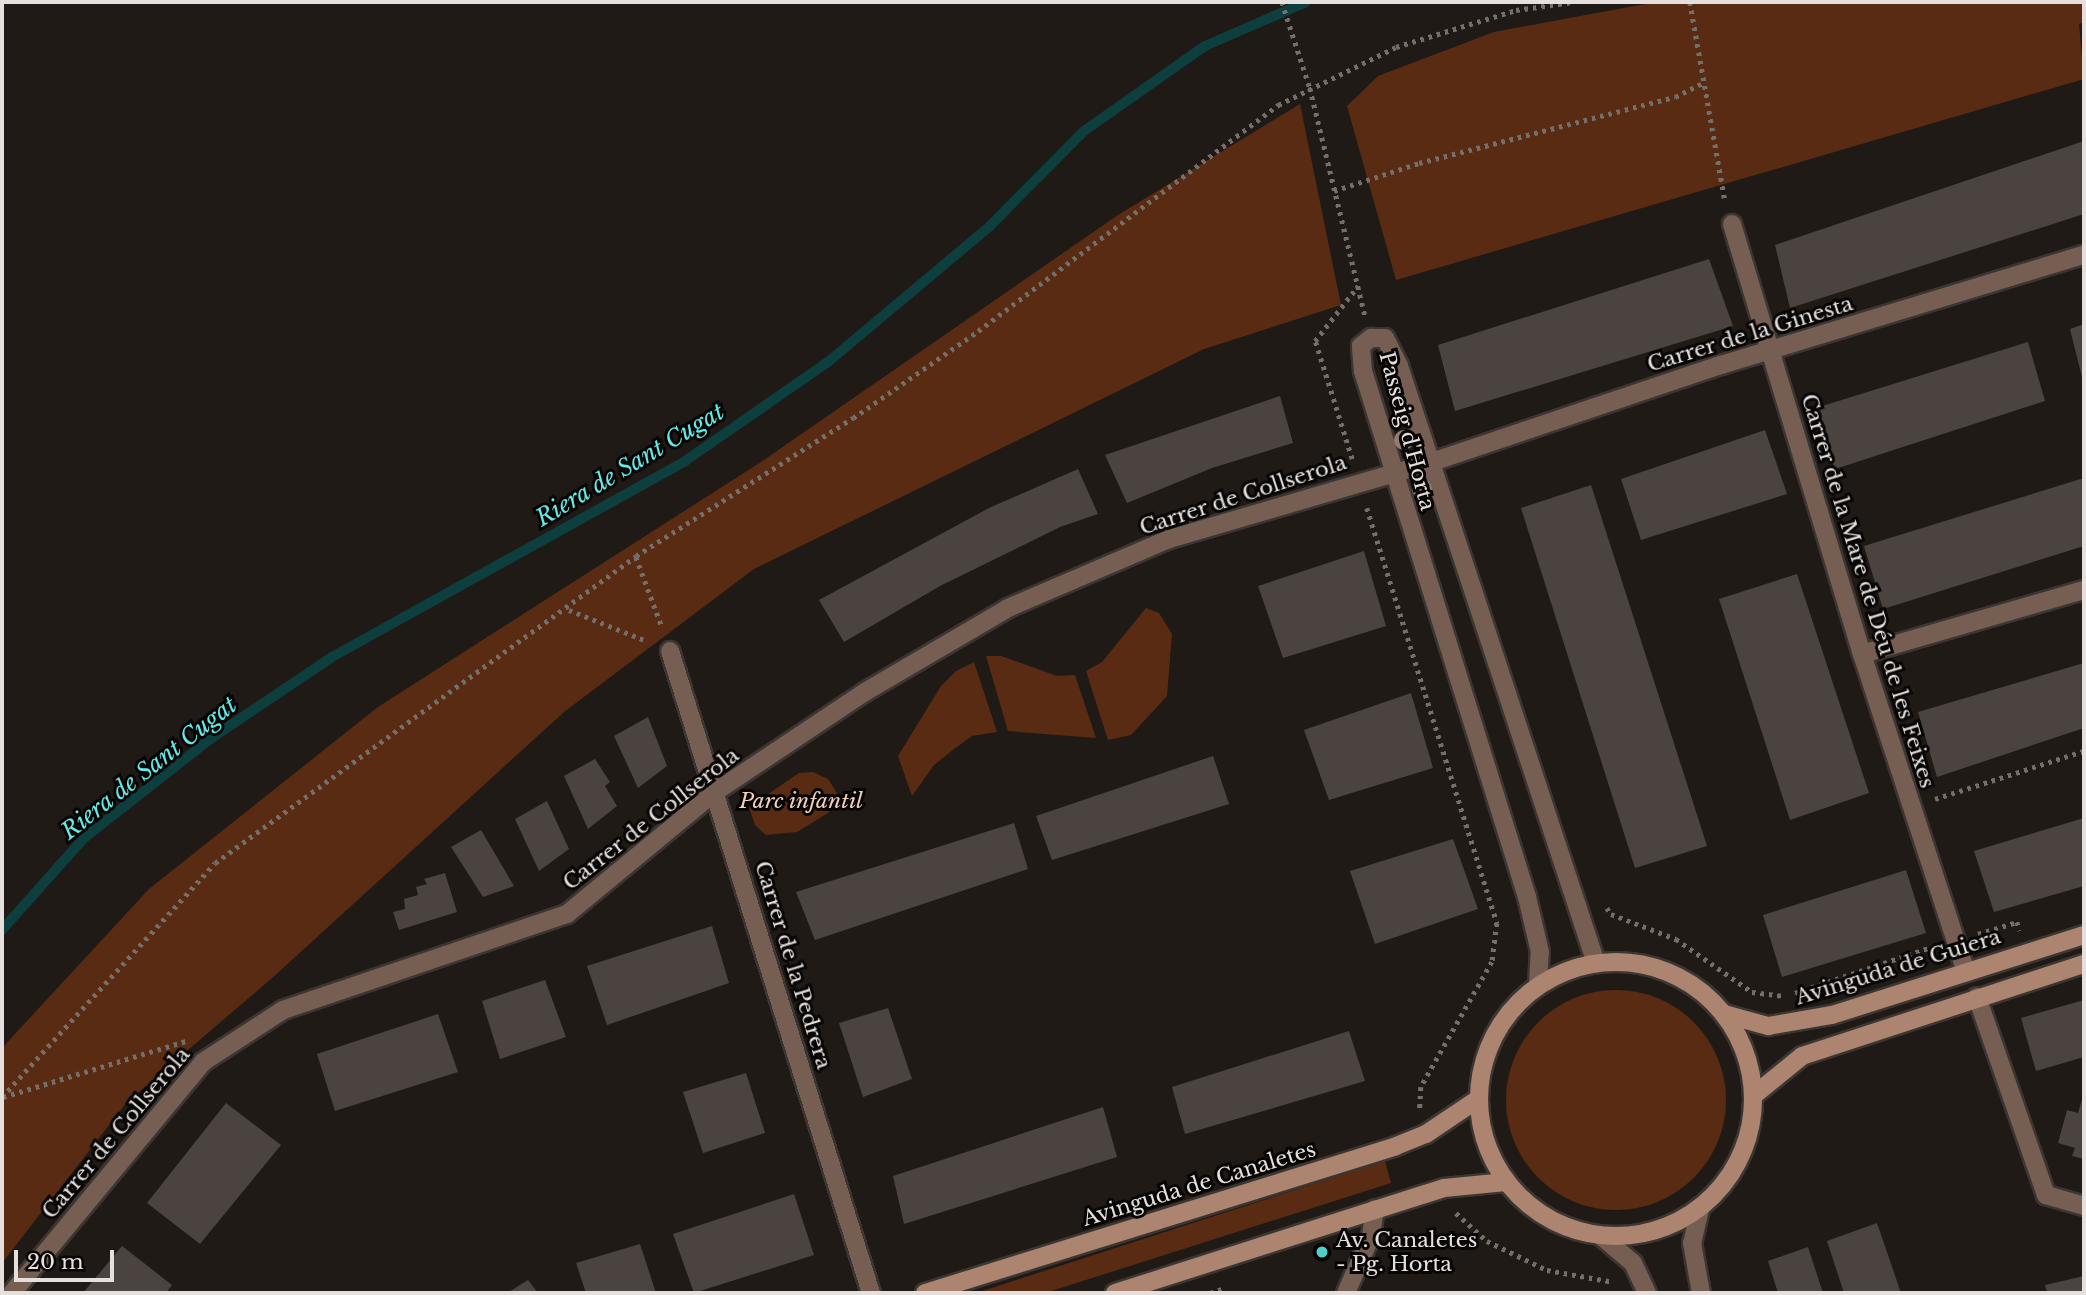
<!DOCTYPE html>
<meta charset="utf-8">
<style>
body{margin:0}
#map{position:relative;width:2086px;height:1295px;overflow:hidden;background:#201a17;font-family:"Libre Baskerville",serif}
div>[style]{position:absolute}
.green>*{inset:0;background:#592b12}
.round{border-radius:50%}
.stream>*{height:10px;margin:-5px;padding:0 5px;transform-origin:5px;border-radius:5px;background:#0c3f3e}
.building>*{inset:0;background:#4a433f}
.path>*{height:4.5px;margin-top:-2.25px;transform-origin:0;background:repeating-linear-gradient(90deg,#756f6c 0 3.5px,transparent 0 8.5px)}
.roads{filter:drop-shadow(2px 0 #3c3633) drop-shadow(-2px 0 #3c3633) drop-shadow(0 2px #3c3633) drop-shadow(0 -2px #3c3633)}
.minor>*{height:18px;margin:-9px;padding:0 9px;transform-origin:9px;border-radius:9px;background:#775e52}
.tertiary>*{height:18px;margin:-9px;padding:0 9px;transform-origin:9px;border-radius:9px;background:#775e52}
.secondary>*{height:18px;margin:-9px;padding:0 9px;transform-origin:9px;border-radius:9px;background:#ad8470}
.secondary>.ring{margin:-9px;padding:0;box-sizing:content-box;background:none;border:18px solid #ad8470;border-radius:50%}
.trees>*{width:20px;height:20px;margin:-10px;border-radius:50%;background:#947e73}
.dots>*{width:19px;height:19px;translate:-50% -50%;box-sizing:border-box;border:4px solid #080605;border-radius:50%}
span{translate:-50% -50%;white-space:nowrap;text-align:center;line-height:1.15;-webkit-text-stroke:6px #080605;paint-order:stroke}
.street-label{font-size:21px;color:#e5e0de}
.park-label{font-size:21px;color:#f3cfbe;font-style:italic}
.poi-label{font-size:21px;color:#e5e0de}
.left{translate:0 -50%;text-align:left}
.water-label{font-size:23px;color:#66eae8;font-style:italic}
.frame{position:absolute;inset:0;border:4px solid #e5e0de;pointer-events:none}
.scale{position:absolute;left:14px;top:1250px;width:100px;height:32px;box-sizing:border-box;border:4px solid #e5e0de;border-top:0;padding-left:9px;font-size:21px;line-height:24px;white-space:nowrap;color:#e5e0de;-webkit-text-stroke:5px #080605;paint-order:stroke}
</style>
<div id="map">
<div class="green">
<i style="clip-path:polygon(1656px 2px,2084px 2px,2084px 22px,2079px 24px,2084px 79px,1396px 280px,1347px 106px,1378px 76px,1494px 32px)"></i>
<i style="clip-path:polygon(1300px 104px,1341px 305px,1204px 349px,754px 569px,564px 712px,271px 979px,127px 1102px,2px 1263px,2px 1048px,149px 889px,378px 707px,761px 462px,1118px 215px)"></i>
<i style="clip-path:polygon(1146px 608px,1159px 613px,1172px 634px,1167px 696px,1131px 735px,1108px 740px,1086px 671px,1102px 662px)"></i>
<i style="clip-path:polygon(986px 656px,1001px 656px,1057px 676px,1075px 675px,1096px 738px,1008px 731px)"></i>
<i style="clip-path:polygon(974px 662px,997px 732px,972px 736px,954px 749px,934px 765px,912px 796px,898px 756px,941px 686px,956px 671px)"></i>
<i style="clip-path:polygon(813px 772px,828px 779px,837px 793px,828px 813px,797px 832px,766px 835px,755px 825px,749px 807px,799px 773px)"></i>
<i class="round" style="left:1506px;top:990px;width:220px;height:220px"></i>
<i style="clip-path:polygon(1385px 1161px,1391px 1183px,1045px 1293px,976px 1293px)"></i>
</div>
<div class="stream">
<i style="left:2px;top:930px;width:123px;rotate:-48.3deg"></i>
<i style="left:84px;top:838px;width:164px;rotate:-38.1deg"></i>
<i style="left:213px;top:737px;width:143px;rotate:-33.9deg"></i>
<i style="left:332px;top:657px;width:404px;rotate:-29deg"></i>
<i style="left:685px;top:461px;width:174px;rotate:-34.7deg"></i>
<i style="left:828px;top:362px;width:210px;rotate:-40deg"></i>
<i style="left:989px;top:227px;width:135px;rotate:-45.3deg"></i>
<i style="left:1084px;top:131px;width:148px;rotate:-35.1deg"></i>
<i style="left:1205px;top:46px;width:110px;rotate:-23.5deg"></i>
</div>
<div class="building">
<i style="clip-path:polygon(2084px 141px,2084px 214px,1790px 308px,1775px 245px)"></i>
<i style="clip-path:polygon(1709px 259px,1733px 326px,1455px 411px,1438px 345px)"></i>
<i style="clip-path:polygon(2084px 324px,2084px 381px,2083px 381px,2070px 329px)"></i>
<i style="clip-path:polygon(2028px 342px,2045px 401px,1835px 469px,1816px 408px)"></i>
<i style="clip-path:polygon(1280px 396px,1293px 443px,1212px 468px,1127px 503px,1105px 455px)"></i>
<i style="clip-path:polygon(1765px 430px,1787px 494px,1641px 540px,1621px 479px)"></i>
<i style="clip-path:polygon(1078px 469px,1098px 514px,1060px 527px,940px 586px,844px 642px,819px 600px,989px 508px)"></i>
<i style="clip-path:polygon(2084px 478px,2084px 546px,1883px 609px,1864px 546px)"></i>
<i style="clip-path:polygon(1591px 485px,1707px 846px,1635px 868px,1521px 508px)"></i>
<i style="clip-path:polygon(1364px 551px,1386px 626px,1283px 658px,1258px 586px)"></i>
<i style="clip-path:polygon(1797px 574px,1869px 793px,1790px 820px,1719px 599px)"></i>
<i style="clip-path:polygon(2084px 663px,2084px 728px,1937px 777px,1918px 712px)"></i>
<i style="clip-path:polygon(1411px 693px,1433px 768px,1329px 800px,1304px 730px)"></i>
<i style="clip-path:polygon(648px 717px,667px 766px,638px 788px,614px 736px)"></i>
<i style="clip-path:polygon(1213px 756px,1229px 804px,1052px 860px,1036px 816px)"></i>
<i style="clip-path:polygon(595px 759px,610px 782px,605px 786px,617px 806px,588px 829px,564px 776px)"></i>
<i style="clip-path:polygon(547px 801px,569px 849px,539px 871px,515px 819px)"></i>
<i style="clip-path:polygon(2084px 818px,2084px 886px,1994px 912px,1974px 851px)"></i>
<i style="clip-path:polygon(1014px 823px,1028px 869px,815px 940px,796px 892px)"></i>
<i style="clip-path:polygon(481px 830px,514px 886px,483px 897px,451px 847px)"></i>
<i style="clip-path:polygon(1453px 839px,1478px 909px,1375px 944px,1350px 871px)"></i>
<i style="clip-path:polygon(1906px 870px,1926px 933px,1782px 977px,1763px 915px)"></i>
<i style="clip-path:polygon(445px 873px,457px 912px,399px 930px,393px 912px,405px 909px,404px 899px,418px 895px,416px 887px,427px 884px,424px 879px)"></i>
<i style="clip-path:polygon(712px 926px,729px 983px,607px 1025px,587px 966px)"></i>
<i style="clip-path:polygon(545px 980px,566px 1037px,500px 1059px,482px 1001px)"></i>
<i style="clip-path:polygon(2084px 1000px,2084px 1057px,2036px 1071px,2021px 1018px)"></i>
<i style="clip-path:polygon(888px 1008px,912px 1079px,863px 1097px,839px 1023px)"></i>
<i style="clip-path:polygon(438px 1014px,458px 1072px,335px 1111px,317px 1054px)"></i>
<i style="clip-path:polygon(1349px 1031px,1365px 1081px,1185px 1134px,1172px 1087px)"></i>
<i style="clip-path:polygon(746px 1073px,765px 1133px,703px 1153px,683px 1092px)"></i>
<i style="clip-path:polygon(2084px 1093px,2084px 1159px,2072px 1156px,2075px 1148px,2058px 1143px,2067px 1110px,2078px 1113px)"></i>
<i style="clip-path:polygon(226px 1103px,281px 1145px,200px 1244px,147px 1203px)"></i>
<i style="clip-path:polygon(1103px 1107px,1117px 1157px,904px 1224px,893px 1176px)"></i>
<i style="clip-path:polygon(794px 1194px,814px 1255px,694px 1293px,673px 1234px)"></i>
<i style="clip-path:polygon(1877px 1223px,1901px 1293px,1844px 1293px,1827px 1241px)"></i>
<i style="clip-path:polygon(640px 1244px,656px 1293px,586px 1293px,576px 1263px)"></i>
<i style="clip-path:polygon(122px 1246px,172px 1285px,166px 1293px,83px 1293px)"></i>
<i style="clip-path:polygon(1808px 1247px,1823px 1293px,1778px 1293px,1768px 1261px)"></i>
<i style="clip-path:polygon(2084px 1276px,2084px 1293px,2047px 1293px,2045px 1285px)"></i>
<i style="clip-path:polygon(528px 1280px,538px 1293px,507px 1293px)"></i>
</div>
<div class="path">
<i style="left:1282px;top:2px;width:90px;rotate:72deg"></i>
<i style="left:1310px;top:88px;width:234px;rotate:76.4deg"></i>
<i style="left:1690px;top:2px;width:201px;rotate:80deg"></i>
<i style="left:1334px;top:191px;width:89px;rotate:-18.2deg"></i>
<i style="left:1419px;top:163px;width:264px;rotate:-14.5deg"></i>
<i style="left:1675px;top:97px;width:30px;rotate:-27deg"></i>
<i style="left:1352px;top:459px;width:124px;rotate:-107.4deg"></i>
<i style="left:1315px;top:341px;width:70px;rotate:-52deg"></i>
<i style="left:1367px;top:508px;width:435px;rotate:72.6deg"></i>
<i style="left:1497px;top:923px;width:39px;rotate:97deg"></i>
<i style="left:1492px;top:962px;width:144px;rotate:119.6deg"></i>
<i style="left:1421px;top:1087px;width:22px;rotate:93deg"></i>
<i style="left:636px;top:557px;width:75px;rotate:69.6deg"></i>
<i style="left:569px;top:610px;width:84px;rotate:21.7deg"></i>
<i style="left:1935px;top:799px;width:157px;rotate:-17.9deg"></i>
<i style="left:1607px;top:908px;width:7px;rotate:56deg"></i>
<i style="left:1611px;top:914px;width:70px;rotate:21deg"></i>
<i style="left:1676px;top:939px;width:93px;rotate:34.9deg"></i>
<i style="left:1752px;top:992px;width:31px;rotate:7deg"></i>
<i style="left:1978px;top:934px;width:41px;rotate:-17.1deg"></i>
<i style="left:2017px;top:922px;width:9px;rotate:72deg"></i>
<i style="left:1795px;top:993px;width:145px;rotate:-18.6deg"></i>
<i style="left:2px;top:1097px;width:316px;rotate:-47.7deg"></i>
<i style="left:215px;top:863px;width:521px;rotate:-36.1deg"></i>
<i style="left:636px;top:556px;width:257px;rotate:-32.5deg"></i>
<i style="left:853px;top:418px;width:152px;rotate:-34.8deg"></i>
<i style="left:978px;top:331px;width:376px;rotate:-37deg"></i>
<i style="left:1278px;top:105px;width:131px;rotate:-26.2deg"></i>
<i style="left:1396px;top:47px;width:126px;rotate:-17.1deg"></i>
<i style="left:1516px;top:10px;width:59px;rotate:-7.9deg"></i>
<i style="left:3px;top:1097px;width:195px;rotate:-17deg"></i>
<i style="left:1456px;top:1213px;width:42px;rotate:42.1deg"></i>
<i style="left:1487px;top:1241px;width:67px;rotate:25.8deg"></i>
<i style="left:1547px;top:1270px;width:68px;rotate:10.2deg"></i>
<i style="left:1210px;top:1293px;width:13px;rotate:-18deg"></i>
</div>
<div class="roads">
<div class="minor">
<i style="left:1732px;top:224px;width:449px;rotate:73.2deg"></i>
<i style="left:1862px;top:654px;width:332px;rotate:71.9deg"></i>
<i style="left:670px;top:651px;width:673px;rotate:72.62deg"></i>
<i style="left:1862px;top:654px;width:231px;rotate:-16.1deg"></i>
<i style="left:1538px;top:985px;width:33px;rotate:-87deg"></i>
<i style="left:1540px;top:952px;width:57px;rotate:-103.3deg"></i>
<i style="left:1527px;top:897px;width:551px;rotate:-107.32deg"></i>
<i style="left:1363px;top:371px;width:25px;rotate:-95deg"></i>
<i style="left:1361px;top:346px;width:13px;rotate:-39deg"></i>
<i style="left:1371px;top:338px;width:14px"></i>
<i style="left:1385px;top:338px;width:31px;rotate:63deg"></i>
<i style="left:1399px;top:366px;width:629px;rotate:71.74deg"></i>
<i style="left:1977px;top:997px;width:210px;rotate:70.8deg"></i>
<i style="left:2046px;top:1195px;width:40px;rotate:16deg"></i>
<i style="left:12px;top:1293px;width:300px;rotate:-50.4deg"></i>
<i style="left:203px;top:1062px;width:95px;rotate:-33deg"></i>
<i style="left:283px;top:1010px;width:300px;rotate:-18.7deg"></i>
<i style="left:567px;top:914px;width:192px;rotate:-39.5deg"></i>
<i style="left:715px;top:792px;width:180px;rotate:-33.7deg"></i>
<i style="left:865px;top:692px;width:166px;rotate:-30.4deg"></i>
<i style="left:1008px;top:608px;width:175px;rotate:-23.2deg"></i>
<i style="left:1169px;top:539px;width:274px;rotate:-16.3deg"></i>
<i style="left:1432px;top:462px;width:305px;rotate:-18.6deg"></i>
<i style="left:1721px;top:365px;width:379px;rotate:-16.9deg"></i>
<i style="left:1346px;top:1293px;width:62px;rotate:-66.3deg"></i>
<i style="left:1371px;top:1236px;width:27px;rotate:-82deg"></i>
</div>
<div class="tertiary">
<i style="left:1700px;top:1209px;width:35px;rotate:103deg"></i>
<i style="left:1692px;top:1243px;width:51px;rotate:79.8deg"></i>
<i style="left:1601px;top:1236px;width:42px;rotate:40.2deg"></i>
<i style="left:1633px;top:1263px;width:33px;rotate:65deg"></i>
</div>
<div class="secondary">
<i class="ring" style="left:1479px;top:962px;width:256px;height:256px"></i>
<i style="left:1724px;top:1014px;width:46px;rotate:15.3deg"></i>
<i style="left:1768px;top:1026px;width:65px;rotate:-9.8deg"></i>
<i style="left:1832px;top:1015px;width:264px;rotate:-17.6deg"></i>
<i style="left:1753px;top:1096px;width:63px;rotate:-39.2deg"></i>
<i style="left:1802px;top:1056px;width:297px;rotate:-18.1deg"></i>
<i style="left:925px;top:1293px;width:493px;rotate:-17.3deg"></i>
<i style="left:1396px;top:1146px;width:32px;rotate:-22deg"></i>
<i style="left:1426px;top:1134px;width:63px;rotate:-33.9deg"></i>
<i style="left:1115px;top:1293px;width:345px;rotate:-17.7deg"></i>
<i style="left:1444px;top:1188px;width:62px;rotate:-5.5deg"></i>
</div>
</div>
<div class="trees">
<i style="left:1404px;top:440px"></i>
<i style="left:1422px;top:489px"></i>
</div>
<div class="dots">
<i style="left:1322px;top:1252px;background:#53cdcb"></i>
</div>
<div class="street-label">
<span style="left:1750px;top:334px;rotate:-17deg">Carrer de la Ginesta</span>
<span style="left:1407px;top:431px;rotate:75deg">Passeig d'Horta</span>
<span style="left:1243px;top:495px;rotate:-18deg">Carrer de Collserola</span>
<span style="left:1868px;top:591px;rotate:73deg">Carrer de la Mare de Déu de les Feixes</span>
<span style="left:651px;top:819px;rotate:-38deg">Carrer de Collserola</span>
<span style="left:793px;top:965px;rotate:73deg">Carrer de la Pedrera</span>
<span style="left:1898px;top:967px;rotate:-17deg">Avinguda de Guiera</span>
<span style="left:116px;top:1133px;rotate:-50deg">Carrer de Collserola</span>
<span style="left:1199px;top:1184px;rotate:-17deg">Avinguda de Canaletes</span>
</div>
<div class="park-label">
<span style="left:801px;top:801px">Parc infantil</span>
</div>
<div class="poi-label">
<span class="left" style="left:1336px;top:1252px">Av. Canaletes<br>- Pg. Horta</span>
</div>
<div class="water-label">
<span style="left:630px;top:465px;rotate:-31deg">Riera de Sant Cugat</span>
<span style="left:149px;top:768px;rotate:-38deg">Riera de Sant Cugat</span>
</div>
<div class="frame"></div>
<div class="scale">20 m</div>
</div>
